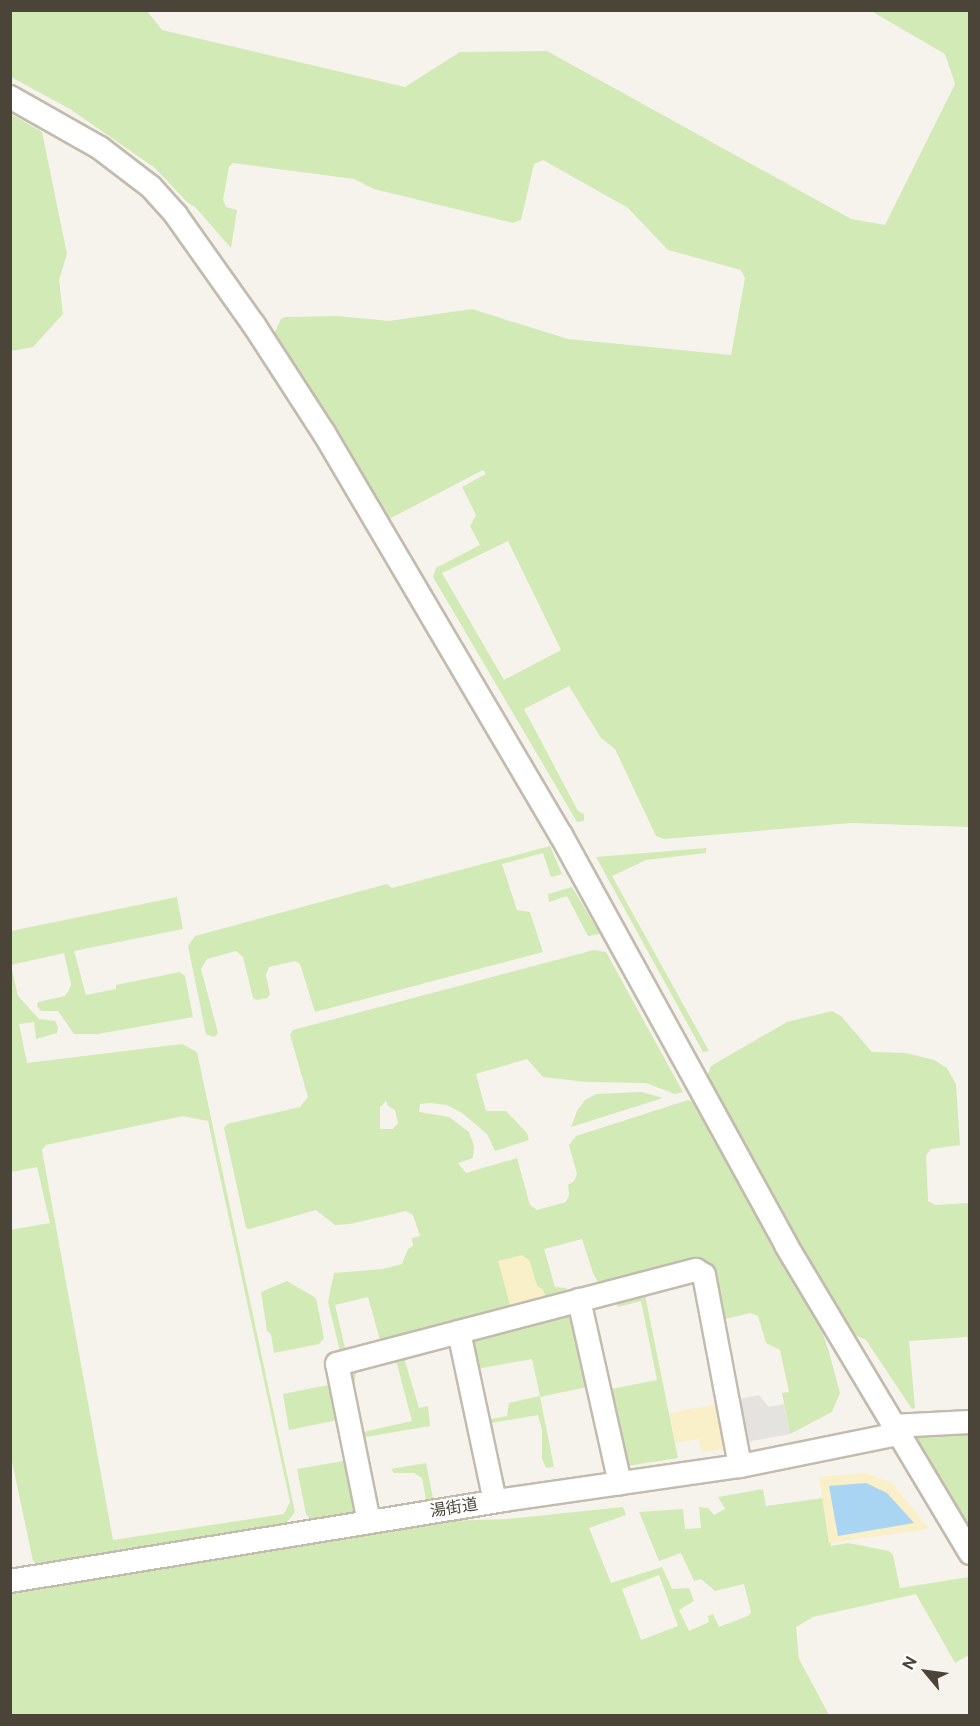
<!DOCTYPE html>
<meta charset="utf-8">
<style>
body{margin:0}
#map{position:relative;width:980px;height:1726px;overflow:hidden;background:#f6f3ec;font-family:"Public Sans","Noto Sans JP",sans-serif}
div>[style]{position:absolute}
.green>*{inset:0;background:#d2eab5}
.sand>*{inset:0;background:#f9efc9}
.parking>*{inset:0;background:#e5e3e0}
.water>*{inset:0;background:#a9d4f2}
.roads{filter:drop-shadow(2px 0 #c2bbae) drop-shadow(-2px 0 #c2bbae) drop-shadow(0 2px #c2bbae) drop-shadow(0 -2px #c2bbae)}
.minor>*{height:22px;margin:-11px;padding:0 11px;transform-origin:11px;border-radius:11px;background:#fff}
span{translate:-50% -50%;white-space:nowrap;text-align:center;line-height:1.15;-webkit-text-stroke:4.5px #fff;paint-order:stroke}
.street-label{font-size:16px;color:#4b4439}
.frame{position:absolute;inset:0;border:12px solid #4b4439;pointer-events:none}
.north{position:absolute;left:896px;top:1642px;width:60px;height:60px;-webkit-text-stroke:4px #fff;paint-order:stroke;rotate:299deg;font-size:16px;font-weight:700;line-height:24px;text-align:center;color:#4b4439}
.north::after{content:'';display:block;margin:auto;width:21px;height:27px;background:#4b4439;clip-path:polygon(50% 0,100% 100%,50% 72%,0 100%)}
</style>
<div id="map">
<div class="green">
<i style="clip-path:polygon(evenodd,11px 10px,147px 11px,162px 30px,405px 87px,460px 52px,547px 51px,851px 219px,885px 225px,955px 84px,945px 54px,871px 11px,969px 11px,969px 827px,851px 823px,664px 839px,656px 836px,615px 749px,601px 738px,569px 686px,524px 709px,578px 811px,584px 814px,584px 821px,577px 822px,433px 577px,436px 568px,480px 545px,470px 526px,476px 515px,462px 487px,486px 474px,483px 470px,391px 518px,376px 508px,279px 349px,274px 334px,281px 319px,285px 317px,337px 316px,389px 321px,472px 309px,568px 339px,731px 355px,745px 278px,741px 270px,668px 250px,628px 208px,543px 160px,534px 164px,521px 220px,513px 223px,374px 189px,354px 179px,233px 163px,229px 167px,223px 200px,226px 207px,237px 210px,231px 248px,196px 208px,187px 202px,155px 168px,70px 109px,11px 77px,11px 10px,508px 541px,561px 650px,504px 680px,442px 573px,508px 541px)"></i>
<i style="clip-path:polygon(11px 114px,42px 132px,67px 254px,59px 280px,63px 314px,33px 347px,11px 351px)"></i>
<i style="clip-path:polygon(550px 846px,562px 874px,551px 877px,543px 853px,502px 864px,517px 910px,530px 912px,543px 952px,315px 1012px,300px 964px,295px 961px,269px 967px,266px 975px,270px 994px,267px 998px,257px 1000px,253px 998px,243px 957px,236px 951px,207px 959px,201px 969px,218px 1033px,214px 1037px,206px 1034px,188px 946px,195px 936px,387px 884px,392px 888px)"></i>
<i style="clip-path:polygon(706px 848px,706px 853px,646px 860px,612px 876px,709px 1051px,703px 1052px,596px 857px)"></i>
<i style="clip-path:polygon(572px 887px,600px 934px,588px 936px,567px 896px,549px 902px,548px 894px)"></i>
<i style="clip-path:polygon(evenodd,177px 897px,183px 929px,74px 951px,86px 995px,116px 989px,116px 985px,180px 972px,185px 976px,193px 1017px,98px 1034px,74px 1034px,58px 1011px,41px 1011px,37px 1006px,38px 1002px,65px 996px,69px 990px,71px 984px,64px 953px,11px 965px,18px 996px,39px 1019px,55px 1021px,58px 1027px,57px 1033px,36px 1039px,34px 1022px,19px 1024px,27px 1063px,182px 1044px,197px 1052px,295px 1512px,286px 1523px,39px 1566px,33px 1561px,11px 1457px,10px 1230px,50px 1223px,37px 1167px,11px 1172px,11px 931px,177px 897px,183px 1116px,208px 1121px,290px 1502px,284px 1514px,113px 1540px,42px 1150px,46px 1145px,183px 1116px)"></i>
<i style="clip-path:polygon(evenodd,594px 950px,606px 952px,683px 1092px,675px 1094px,646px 1083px,586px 1082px,543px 1077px,527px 1059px,476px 1074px,486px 1111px,506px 1111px,527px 1133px,529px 1140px,495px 1151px,487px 1134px,462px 1113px,447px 1105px,431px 1103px,420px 1104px,419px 1112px,449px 1117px,469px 1132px,474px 1146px,473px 1158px,458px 1163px,466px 1173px,517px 1158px,530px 1205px,537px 1210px,566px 1202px,569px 1195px,568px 1185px,574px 1181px,577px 1174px,569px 1145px,576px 1136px,688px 1100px,692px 1102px,822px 1331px,829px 1352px,840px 1393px,832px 1412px,790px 1434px,782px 1393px,789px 1392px,780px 1350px,766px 1343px,758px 1316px,750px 1313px,721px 1320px,709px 1272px,601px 1288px,593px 1273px,582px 1239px,544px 1249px,555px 1287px,566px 1288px,569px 1297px,548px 1302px,543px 1290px,537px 1286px,529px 1260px,499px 1261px,512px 1312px,382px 1347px,368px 1297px,335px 1305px,345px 1348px,352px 1351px,350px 1355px,340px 1351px,328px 1302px,334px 1273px,383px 1269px,402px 1264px,408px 1249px,413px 1246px,412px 1238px,420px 1236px,413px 1215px,406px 1211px,350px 1224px,335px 1225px,316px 1210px,250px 1229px,246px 1228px,224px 1128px,227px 1124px,300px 1107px,308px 1097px,290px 1035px,293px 1030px,594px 950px,386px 1101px,388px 1106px,395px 1110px,398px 1123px,393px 1129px,380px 1129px,380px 1107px,386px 1101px)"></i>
<i style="clip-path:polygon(832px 1011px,841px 1016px,872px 1052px,906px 1053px,934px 1060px,947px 1068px,956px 1084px,960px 1145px,931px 1149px,926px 1155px,928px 1201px,935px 1205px,969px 1203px,969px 1348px,967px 1337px,909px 1341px,915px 1408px,912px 1409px,866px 1340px,853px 1334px,706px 1079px,711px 1066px,787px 1022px)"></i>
<i style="clip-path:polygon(642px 1092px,663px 1098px,571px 1127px,577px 1111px,585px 1100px,596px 1094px)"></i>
<i style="clip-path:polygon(287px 1281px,316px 1298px,324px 1338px,319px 1344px,274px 1353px,271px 1334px,267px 1331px,261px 1292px)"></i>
<i style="clip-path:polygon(644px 1290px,678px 1458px,627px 1466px,606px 1390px,657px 1380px,641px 1301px,618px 1307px,616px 1301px)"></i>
<i style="clip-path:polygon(571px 1311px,592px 1386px,540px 1397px,554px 1467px,546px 1468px,542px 1459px,542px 1430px,538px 1415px,486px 1424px,486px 1420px,507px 1416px,509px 1403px,540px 1396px,532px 1359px,476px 1369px,470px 1344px,474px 1336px)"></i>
<i style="clip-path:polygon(450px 1343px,451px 1347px,408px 1357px,405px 1361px,419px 1408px,428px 1406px,430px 1426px,360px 1438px,359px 1433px,412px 1421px,397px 1364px,393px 1362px,356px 1373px,353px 1391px,348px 1372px)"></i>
<i style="clip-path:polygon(333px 1384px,342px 1419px,289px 1430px,283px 1394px)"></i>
<i style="clip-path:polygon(969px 1430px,969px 1527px,967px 1529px,917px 1445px,915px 1438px,919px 1433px)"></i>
<i style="clip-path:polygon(349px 1460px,359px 1512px,311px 1521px,306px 1514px,297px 1469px)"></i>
<i style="clip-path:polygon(426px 1463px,434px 1503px,427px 1505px,422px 1478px,414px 1473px,394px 1473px,391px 1469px)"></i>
<i style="clip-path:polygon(evenodd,763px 1489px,766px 1506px,823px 1498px,831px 1546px,848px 1543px,889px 1551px,893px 1555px,900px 1588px,969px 1577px,969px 1655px,955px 1663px,916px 1594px,813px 1617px,796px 1627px,799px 1659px,829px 1715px,11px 1716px,11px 1594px,448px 1521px,507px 1519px,623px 1507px,626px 1515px,589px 1528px,611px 1583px,662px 1567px,672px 1589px,689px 1588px,694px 1601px,679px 1610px,689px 1631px,709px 1622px,708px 1616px,713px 1614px,719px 1627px,748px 1616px,751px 1612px,744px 1584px,715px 1591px,701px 1579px,694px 1581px,681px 1553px,659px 1561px,639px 1512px,683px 1509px,685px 1529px,701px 1528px,699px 1507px,708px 1508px,714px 1515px,725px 1509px,718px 1497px,763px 1489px,659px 1575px,678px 1626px,641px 1640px,622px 1589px,659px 1575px)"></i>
</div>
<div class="sand">
<i style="clip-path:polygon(522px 1255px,529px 1260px,537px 1286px,543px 1290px,548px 1302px,512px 1312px,498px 1261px)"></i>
<i style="clip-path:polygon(717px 1404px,726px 1442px,722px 1449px,702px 1452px,698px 1439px,675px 1443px,670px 1413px)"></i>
<i style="clip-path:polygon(867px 1473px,893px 1484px,929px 1529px,829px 1543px,819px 1477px)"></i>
</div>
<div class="parking">
<i style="clip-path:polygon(759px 1395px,769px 1407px,784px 1404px,790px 1434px,747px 1442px,742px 1437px,735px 1400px)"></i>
</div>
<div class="water">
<i style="clip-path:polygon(866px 1483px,887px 1493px,914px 1523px,838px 1536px,829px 1486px)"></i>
</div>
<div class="roads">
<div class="minor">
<i style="left:10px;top:97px;width:103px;rotate:29.5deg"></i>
<i style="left:100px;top:148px;width:64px;rotate:37.4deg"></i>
<i style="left:151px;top:187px;width:38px;rotate:48deg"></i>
<i style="left:176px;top:215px;width:135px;rotate:54.7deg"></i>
<i style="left:254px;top:325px;width:129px;rotate:57.1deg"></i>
<i style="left:324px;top:433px;width:467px;rotate:59.5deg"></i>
<i style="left:561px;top:835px;width:468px;rotate:61.2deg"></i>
<i style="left:786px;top:1245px;width:359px;rotate:59.1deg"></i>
<i style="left:579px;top:1300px;width:188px;rotate:77.4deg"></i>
<i style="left:459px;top:1332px;width:173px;rotate:78deg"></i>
<i style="left:892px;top:1426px;width:78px;rotate:-2.9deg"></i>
<i style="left:369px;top:1522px;width:161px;rotate:-101.4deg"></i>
<i style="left:337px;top:1364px;width:371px;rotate:-14.7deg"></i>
<i style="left:696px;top:1270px;width:9px;rotate:32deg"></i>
<i style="left:704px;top:1275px;width:194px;rotate:79.3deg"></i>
<i style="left:10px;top:1581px;width:500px;rotate:-9.3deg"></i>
<i style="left:503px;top:1500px;width:239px;rotate:-8.2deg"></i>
<i style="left:740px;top:1466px;width:160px;rotate:-11.5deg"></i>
</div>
</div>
<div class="street-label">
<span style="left:454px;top:1508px;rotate:-9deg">湯街道</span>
</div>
<div class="frame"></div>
<div class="north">N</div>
</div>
